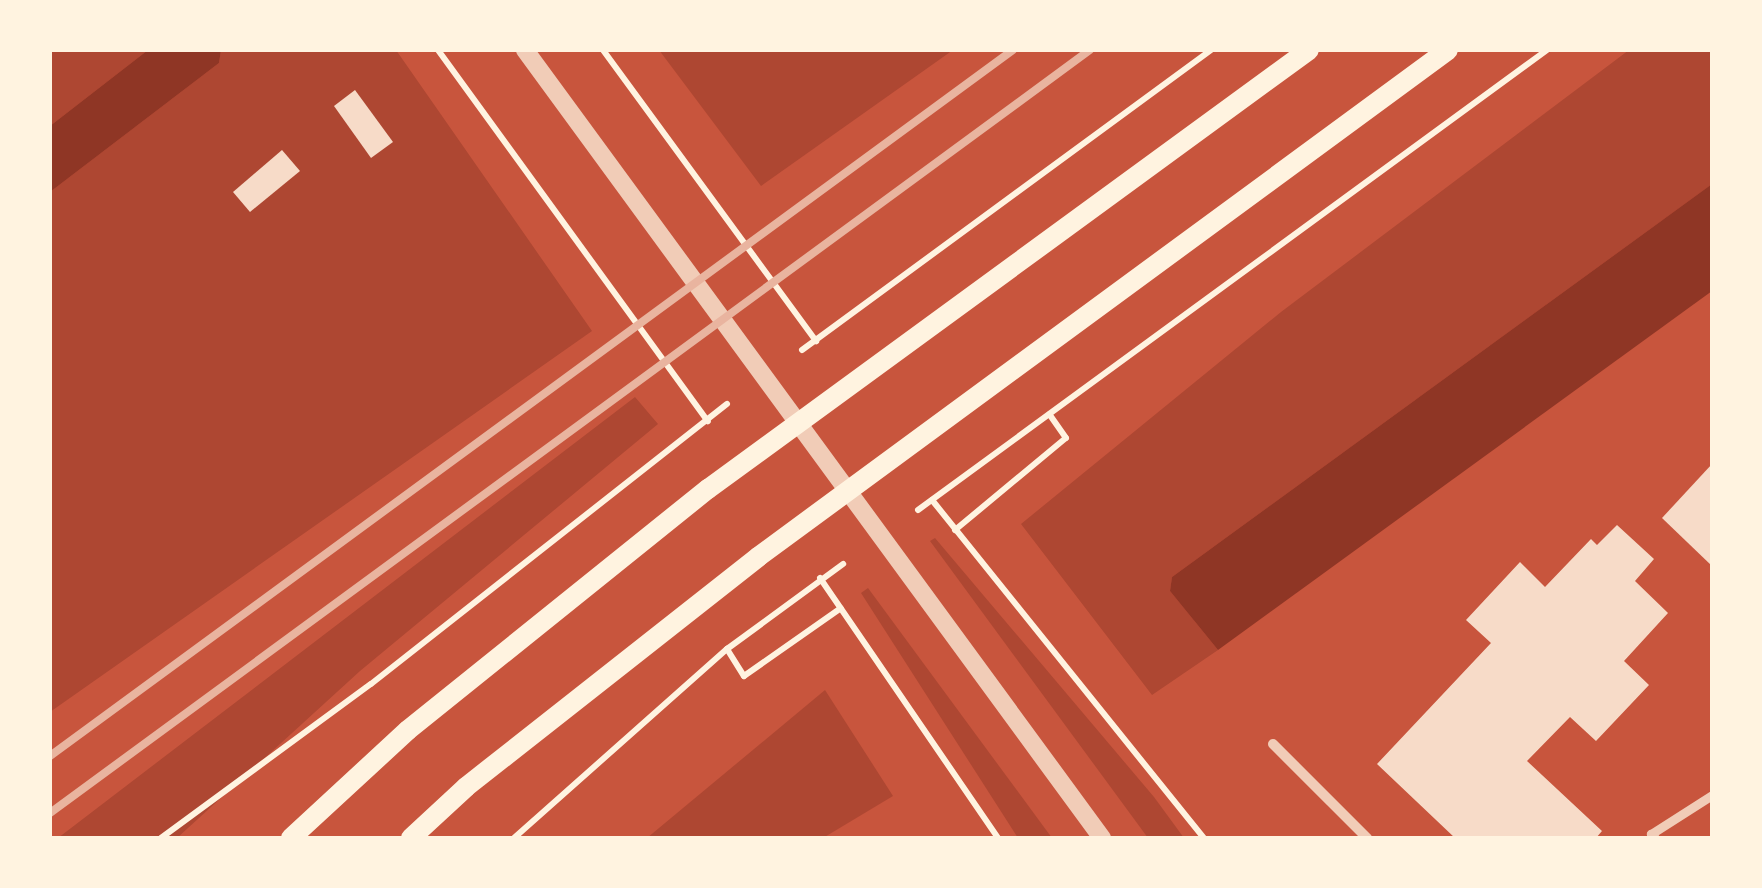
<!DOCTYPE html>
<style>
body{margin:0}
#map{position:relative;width:1762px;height:888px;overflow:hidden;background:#c8553d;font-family:"Crimson Pro",serif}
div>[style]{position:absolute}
.green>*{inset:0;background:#ae4732}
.water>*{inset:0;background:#8f3625}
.building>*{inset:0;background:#f7dbc8}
.path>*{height:6px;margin:-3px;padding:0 3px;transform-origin:3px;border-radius:3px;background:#fff3e0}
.pedestrian>*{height:9px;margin:-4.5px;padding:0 4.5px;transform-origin:4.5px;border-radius:4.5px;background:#f1ccb7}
.minor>*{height:10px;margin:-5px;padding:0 5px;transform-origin:5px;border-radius:5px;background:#f1ccb7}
.tertiary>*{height:18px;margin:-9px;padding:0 9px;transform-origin:9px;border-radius:9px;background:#f1ccb7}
.secondary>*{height:20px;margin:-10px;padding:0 10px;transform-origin:10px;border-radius:10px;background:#fff3e0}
.rail>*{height:8px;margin:-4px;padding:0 4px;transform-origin:4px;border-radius:4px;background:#e9b49f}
span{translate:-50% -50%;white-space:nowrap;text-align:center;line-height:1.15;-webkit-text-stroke:8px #fff3e0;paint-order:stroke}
.frame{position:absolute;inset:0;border:52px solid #fff3e0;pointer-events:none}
</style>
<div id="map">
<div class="green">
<i style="clip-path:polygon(50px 50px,148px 50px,50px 126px)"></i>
<i style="clip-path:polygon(221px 50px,396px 50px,592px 331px,50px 712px,50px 192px,219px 63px)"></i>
<i style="clip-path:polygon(659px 50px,953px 50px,761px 186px)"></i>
<i style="clip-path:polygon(1629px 50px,1712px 50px,1712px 184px,1172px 577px,1170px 591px,1218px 650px,1152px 695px,1021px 524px,1281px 312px)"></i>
<i style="clip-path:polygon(635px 397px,658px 424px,360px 671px,177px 838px,58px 838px)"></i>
<i style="clip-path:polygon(935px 538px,1154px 797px,1184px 838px,1148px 838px,930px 541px)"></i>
<i style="clip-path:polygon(868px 588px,1052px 838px,1018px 838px,861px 593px)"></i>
<i style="clip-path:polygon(825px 690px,893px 796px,823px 838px,647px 838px)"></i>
</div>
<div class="water">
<i style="clip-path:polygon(148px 50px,221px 50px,219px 63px,50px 192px,50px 126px)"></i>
<i style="clip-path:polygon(1712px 184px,1712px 291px,1218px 650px,1170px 591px,1172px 577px)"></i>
</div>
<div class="building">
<i style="clip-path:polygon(355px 90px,393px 142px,371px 158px,334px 106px)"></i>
<i style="clip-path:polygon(282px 150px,300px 171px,250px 212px,233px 192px)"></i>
<i style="clip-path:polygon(1712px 464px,1712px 566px,1662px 518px)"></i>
<i style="clip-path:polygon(1617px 525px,1654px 559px,1635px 581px,1668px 613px,1624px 661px,1649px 685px,1596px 741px,1570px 717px,1527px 761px,1602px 831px,1596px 838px,1455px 838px,1377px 764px,1491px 643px,1466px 620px,1520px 562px,1545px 587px,1591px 539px,1597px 545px)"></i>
</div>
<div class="path">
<i style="left:438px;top:50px;width:459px;rotate:54deg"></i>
<i style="left:603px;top:50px;width:361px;rotate:53.8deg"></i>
<i style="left:802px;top:350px;width:507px;rotate:-36.26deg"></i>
<i style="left:932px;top:500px;width:434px;rotate:51.2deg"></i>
<i style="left:918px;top:510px;width:779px;rotate:-36.18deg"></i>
<i style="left:955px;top:530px;width:144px;rotate:-39.7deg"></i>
<i style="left:1066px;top:438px;width:29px;rotate:-125deg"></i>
<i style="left:820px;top:578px;width:315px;rotate:55.6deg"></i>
<i style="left:727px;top:649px;width:32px;rotate:58deg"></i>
<i style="left:744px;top:676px;width:118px;rotate:-35deg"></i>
<i style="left:161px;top:838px;width:260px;rotate:-36.3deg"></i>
<i style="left:371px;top:684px;width:453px;rotate:-38.2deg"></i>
<i style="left:514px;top:838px;width:285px;rotate:-41.6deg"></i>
<i style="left:727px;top:649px;width:144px;rotate:-36.2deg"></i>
</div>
<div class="pedestrian">
<i style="left:1655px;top:838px;width:6px;rotate:-135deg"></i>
<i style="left:1651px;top:834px;width:72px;rotate:-32.6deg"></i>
</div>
<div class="minor">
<i style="left:1273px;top:744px;width:133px;rotate:45deg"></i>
</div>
<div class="tertiary">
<i style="left:525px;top:50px;width:977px;rotate:53.79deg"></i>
</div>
<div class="secondary">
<i style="left:291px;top:838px;width:159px;rotate:-42.7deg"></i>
<i style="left:408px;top:730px;width:385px;rotate:-38.8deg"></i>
<i style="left:708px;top:489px;width:744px;rotate:-36.15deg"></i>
<i style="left:411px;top:838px;width:75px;rotate:-42.8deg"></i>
<i style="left:466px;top:787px;width:372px;rotate:-38.2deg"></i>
<i style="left:758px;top:557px;width:856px;rotate:-36.31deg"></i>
</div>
<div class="rail">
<i style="left:50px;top:756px;width:1194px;rotate:-36.25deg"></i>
<i style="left:50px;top:813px;width:1290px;rotate:-36.27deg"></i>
</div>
<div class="frame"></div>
</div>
